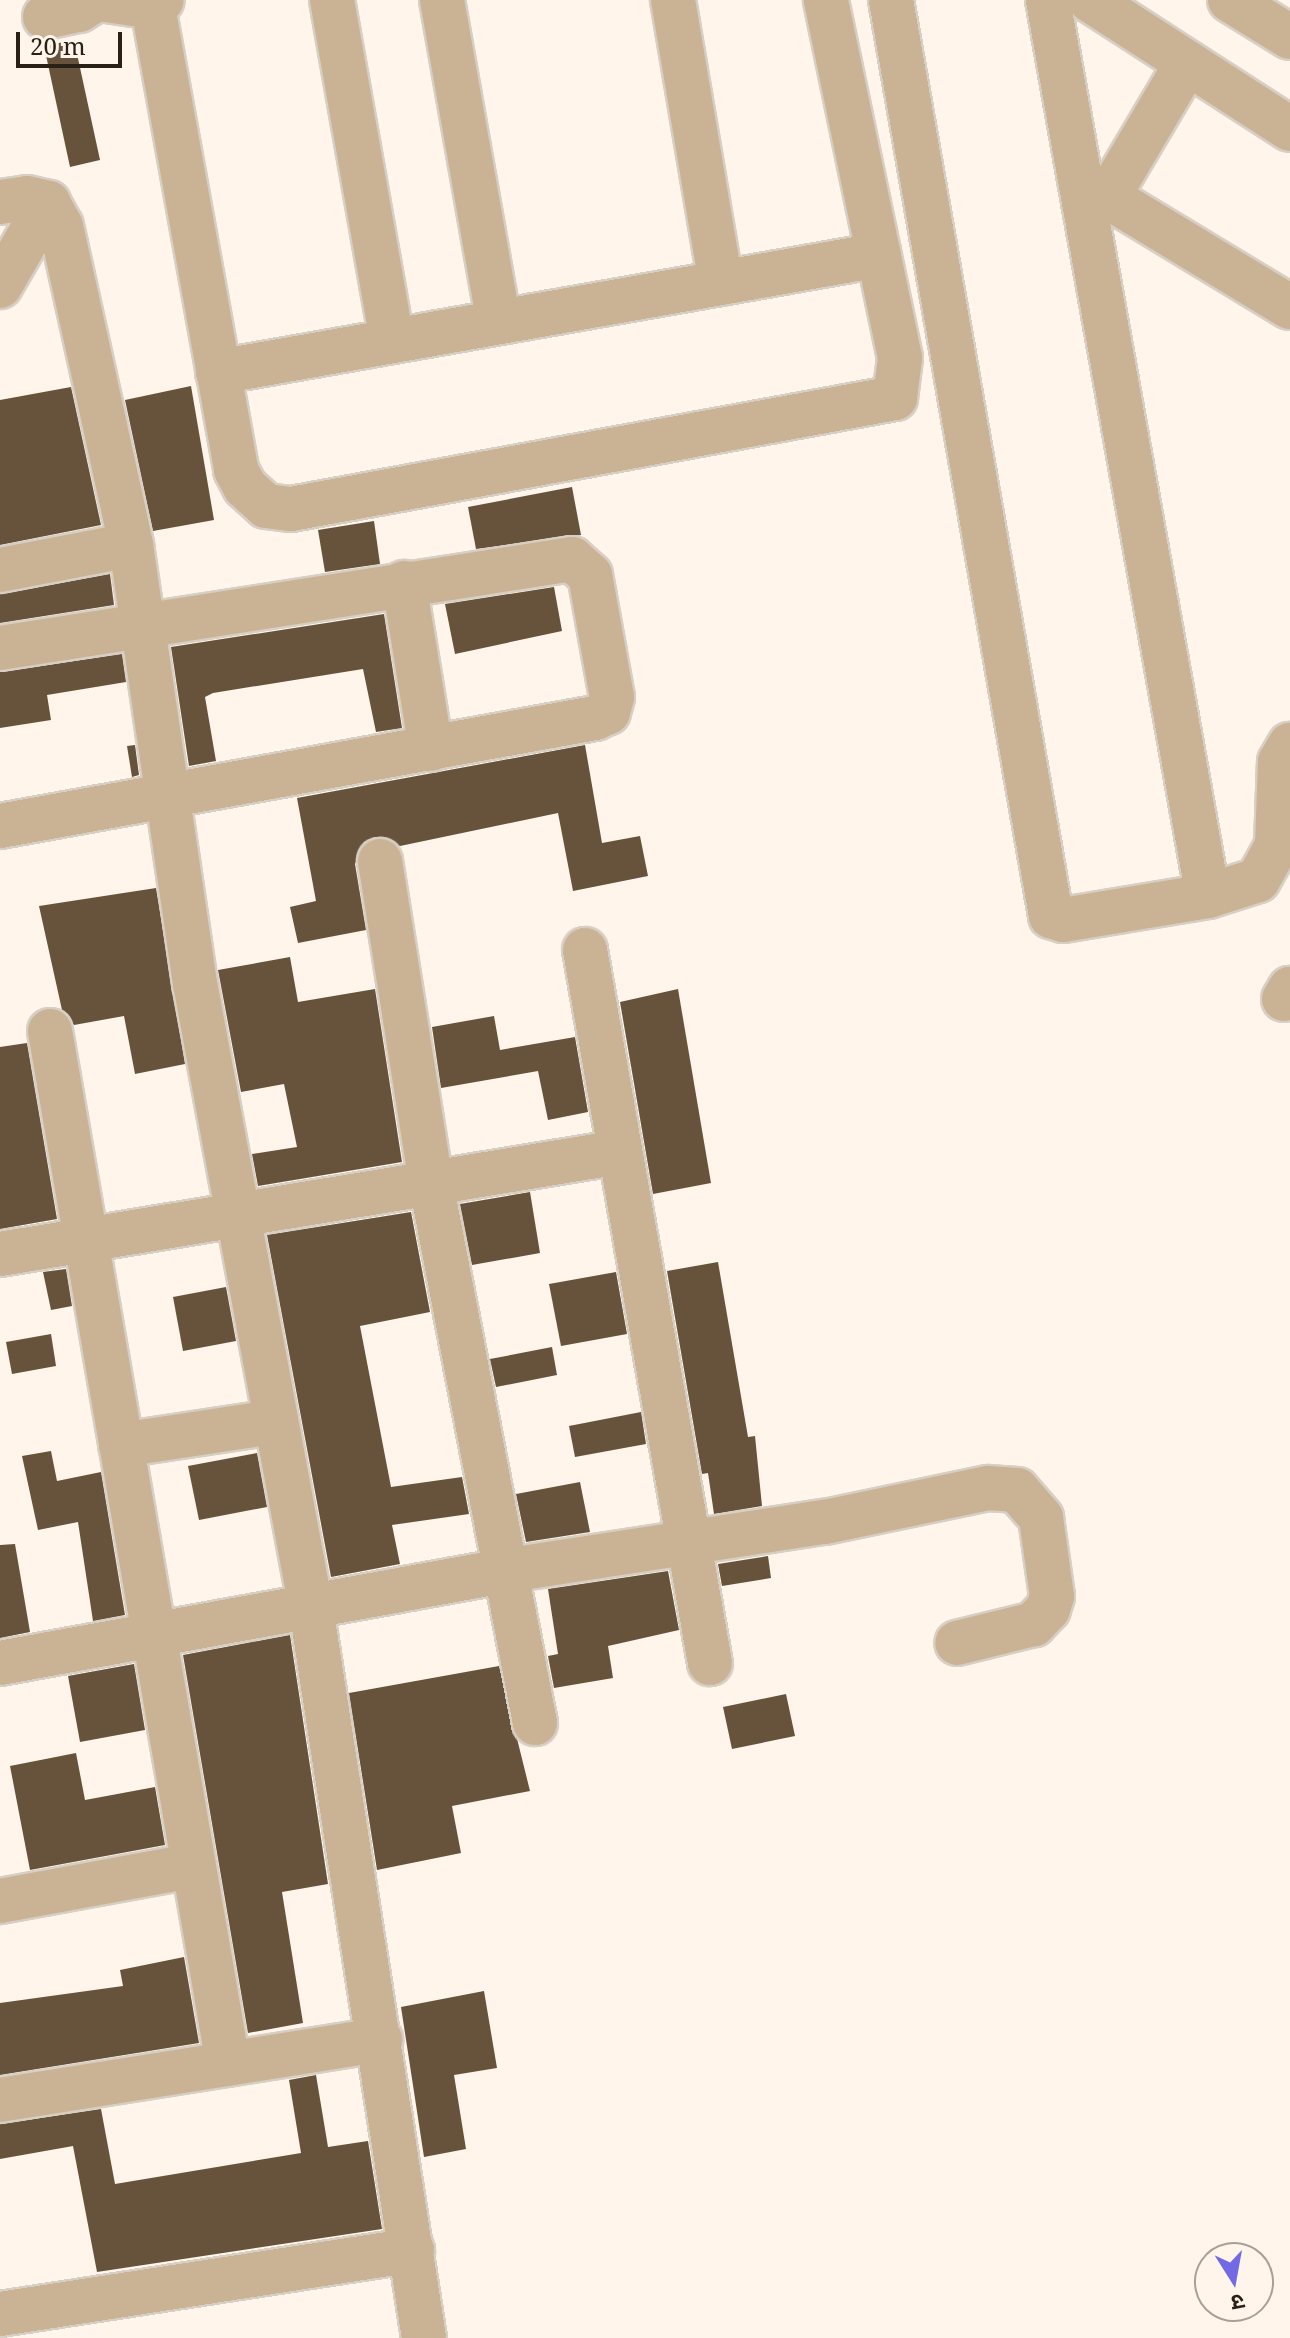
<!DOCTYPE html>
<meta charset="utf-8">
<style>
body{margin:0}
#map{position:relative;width:1290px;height:2338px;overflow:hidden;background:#fff5ea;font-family:"Noto Serif","Noto Sans Devanagari",serif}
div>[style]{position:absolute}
.building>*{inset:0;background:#67533b}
.roads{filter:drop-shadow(2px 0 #d8cfc4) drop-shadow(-2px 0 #d8cfc4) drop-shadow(0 2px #d8cfc4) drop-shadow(0 -2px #d8cfc4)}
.minor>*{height:44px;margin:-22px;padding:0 22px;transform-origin:22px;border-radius:22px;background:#cab295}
span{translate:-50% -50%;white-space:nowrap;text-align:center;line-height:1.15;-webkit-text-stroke:8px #fff5ea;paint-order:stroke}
.north{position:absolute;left:1194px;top:2242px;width:80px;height:80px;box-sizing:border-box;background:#fff5ea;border:2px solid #a9a095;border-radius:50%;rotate:169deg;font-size:22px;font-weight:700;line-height:32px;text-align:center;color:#292016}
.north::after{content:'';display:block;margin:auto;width:28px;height:36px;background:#716ae4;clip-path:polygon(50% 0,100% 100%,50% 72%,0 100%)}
.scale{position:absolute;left:16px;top:32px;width:106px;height:36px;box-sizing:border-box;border:4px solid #292016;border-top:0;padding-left:10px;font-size:24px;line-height:28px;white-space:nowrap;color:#292016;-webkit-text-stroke:6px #fff5ea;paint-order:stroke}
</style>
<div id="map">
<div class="building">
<i style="clip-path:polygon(74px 40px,100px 160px,70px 167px,44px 46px)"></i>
<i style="clip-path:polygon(191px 386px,214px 520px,153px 531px,125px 400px)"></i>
<i style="clip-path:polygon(71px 387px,101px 525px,0 545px,0 400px)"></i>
<i style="clip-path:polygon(572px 487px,581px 535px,476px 549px,468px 507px)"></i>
<i style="clip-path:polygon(374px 521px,380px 564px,325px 572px,318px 530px)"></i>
<i style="clip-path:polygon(110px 574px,114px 605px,0 623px,0 594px)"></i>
<i style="clip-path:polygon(554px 587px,562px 631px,455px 654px,445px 604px)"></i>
<i style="clip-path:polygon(384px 614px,402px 728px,376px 732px,363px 669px,213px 693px,205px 697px,216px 761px,189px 766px,171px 647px)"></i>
<i style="clip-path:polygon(122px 654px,126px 682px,47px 695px,51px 720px,0 728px,0 672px)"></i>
<i style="clip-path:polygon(135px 745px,139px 775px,132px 777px,127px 746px)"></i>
<i style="clip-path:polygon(585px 745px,602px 843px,640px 836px,648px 876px,573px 891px,558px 813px,400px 846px,375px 837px,364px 842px,355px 864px,366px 930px,298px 943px,290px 907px,316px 901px,297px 798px)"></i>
<i style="clip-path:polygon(156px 888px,185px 1064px,135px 1074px,124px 1016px,74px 1025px,62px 1010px,39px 906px)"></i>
<i style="clip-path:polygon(290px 957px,298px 1002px,375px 989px,402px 1162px,258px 1186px,252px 1154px,297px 1147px,284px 1084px,241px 1092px,218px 970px)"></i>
<i style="clip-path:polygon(678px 989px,711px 1183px,653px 1194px,620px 1002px)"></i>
<i style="clip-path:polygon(494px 1016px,500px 1050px,575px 1037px,588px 1112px,548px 1120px,538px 1071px,441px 1088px,432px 1027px)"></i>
<i style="clip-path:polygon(27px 1043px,57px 1219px,0 1229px,0 1047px)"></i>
<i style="clip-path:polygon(530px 1192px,540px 1253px,472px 1265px,460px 1204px)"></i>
<i style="clip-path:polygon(411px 1212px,430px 1312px,360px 1326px,391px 1487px,462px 1477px,469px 1514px,392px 1525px,400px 1564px,331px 1577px,267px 1235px)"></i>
<i style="clip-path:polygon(718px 1262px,748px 1437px,755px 1436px,762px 1506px,714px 1514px,708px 1473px,702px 1474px,667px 1271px)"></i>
<i style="clip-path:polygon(66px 1269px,72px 1306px,51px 1310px,43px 1272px)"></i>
<i style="clip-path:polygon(616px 1272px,627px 1334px,561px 1346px,549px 1284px)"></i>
<i style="clip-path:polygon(226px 1287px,236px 1341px,183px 1351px,173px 1297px)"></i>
<i style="clip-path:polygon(51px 1334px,56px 1366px,12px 1374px,6px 1342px)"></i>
<i style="clip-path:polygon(552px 1347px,557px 1375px,496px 1387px,490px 1359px)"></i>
<i style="clip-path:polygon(641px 1412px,646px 1444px,575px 1457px,569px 1426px)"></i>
<i style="clip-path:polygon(51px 1451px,57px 1481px,101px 1472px,125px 1615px,93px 1621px,78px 1522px,38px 1530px,22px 1456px)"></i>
<i style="clip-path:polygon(257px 1453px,267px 1507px,199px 1520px,188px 1466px)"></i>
<i style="clip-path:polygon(580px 1482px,590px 1532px,526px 1542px,516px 1494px)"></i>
<i style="clip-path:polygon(15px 1544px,30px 1632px,0 1638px,0 1545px)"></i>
<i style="clip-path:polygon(768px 1556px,771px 1578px,722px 1586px,718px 1564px)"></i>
<i style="clip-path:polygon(668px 1571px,679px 1630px,608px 1646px,613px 1678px,554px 1688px,548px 1656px,558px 1654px,548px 1589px)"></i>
<i style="clip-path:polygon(290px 1635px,328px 1884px,282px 1892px,303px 2023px,248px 2033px,183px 1655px)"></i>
<i style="clip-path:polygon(134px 1664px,145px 1730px,80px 1742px,68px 1676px)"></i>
<i style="clip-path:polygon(499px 1666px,530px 1791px,452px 1806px,461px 1853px,377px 1870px,349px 1693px)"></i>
<i style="clip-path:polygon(786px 1694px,795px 1736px,732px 1749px,723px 1707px)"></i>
<i style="clip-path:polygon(76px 1753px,85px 1800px,155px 1787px,165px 1845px,30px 1870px,10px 1766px)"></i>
<i style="clip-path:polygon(184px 1957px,199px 2043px,0 2075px,0 2003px,123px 1986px,120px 1970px)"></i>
<i style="clip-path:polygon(484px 1991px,497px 2068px,454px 2075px,466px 2149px,424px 2157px,401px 2007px)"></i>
<i style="clip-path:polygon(316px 2075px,328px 2147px,368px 2141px,382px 2229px,97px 2272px,73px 2146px,0 2159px,0 2124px,101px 2109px,115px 2184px,301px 2153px,289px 2080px)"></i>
</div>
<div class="roads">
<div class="minor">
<i style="left:106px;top:0;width:48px;rotate:8.5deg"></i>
<i style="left:153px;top:7px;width:11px;rotate:-38deg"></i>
<i style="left:332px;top:0;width:346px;rotate:80deg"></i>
<i style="left:442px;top:0;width:327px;rotate:80deg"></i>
<i style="left:673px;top:0;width:287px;rotate:80.4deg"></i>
<i style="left:891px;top:0;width:930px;rotate:80.09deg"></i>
<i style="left:1051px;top:916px;width:13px;rotate:18deg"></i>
<i style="left:1063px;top:920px;width:147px;rotate:-9.4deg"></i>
<i style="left:1208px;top:896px;width:52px;rotate:-17.7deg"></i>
<i style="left:1258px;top:880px;width:39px;rotate:-61deg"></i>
<i style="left:1277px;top:846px;width:84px;rotate:-88deg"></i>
<i style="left:1280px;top:762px;width:20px;rotate:-60deg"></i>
<i style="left:1048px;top:0;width:910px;rotate:79.88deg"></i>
<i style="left:1090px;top:0;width:238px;rotate:32.8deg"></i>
<i style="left:1230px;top:0;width:70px;rotate:31.7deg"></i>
<i style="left:153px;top:7px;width:470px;rotate:79.8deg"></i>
<i style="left:236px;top:470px;width:19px;rotate:62deg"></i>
<i style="left:245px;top:487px;width:28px;rotate:42deg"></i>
<i style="left:266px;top:506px;width:25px;rotate:7deg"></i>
<i style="left:291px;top:509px;width:614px;rotate:-10.41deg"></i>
<i style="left:895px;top:398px;width:40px;rotate:-82.9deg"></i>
<i style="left:900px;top:358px;width:366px;rotate:-101.7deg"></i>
<i style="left:45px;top:17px;width:35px;rotate:-12deg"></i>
<i style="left:79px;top:10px;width:19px;rotate:-32deg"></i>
<i style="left:1080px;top:180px;width:245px;rotate:31.2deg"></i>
<i style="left:1109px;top:195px;width:153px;rotate:-59.4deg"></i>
<i style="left:0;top:202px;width:27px;rotate:-8deg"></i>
<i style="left:27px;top:198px;width:22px;rotate:13deg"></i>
<i style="left:48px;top:203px;width:26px;rotate:61deg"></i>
<i style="left:61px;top:226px;width:327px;rotate:77.6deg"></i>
<i style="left:131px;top:545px;width:443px;rotate:81.7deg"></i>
<i style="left:195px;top:983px;width:636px;rotate:79.49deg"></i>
<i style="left:311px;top:1608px;width:739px;rotate:81.2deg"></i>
<i style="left:0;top:286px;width:96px;rotate:-60deg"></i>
<i style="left:218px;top:372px;width:671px;rotate:-10.04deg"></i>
<i style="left:0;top:570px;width:133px;rotate:-10.8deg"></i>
<i style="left:404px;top:583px;width:168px;rotate:80.8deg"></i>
<i style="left:0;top:648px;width:579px;rotate:-8.84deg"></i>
<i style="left:572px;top:559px;width:24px;rotate:42deg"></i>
<i style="left:590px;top:575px;width:124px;rotate:79.8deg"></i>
<i style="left:612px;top:697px;width:16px;rotate:105deg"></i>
<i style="left:608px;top:712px;width:14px;rotate:155deg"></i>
<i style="left:595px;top:718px;width:605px;rotate:169.71deg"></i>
<i style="left:380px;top:861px;width:326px;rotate:81deg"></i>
<i style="left:431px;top:1183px;width:550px;rotate:79.1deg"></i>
<i style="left:585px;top:950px;width:724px;rotate:80.06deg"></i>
<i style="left:1284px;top:999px;width:12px;rotate:-59deg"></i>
<i style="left:50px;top:1031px;width:1048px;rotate:80.22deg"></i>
<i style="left:0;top:1254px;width:628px;rotate:-9.34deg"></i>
<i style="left:121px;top:1445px;width:154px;rotate:-8.6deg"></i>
<i style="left:0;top:1663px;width:511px;rotate:-10.36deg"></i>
<i style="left:503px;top:1571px;width:326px;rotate:-8.7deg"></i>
<i style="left:825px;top:1522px;width:167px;rotate:-11.8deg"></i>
<i style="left:988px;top:1488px;width:29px;rotate:4deg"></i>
<i style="left:1017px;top:1490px;width:37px;rotate:49deg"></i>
<i style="left:1041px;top:1518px;width:79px;rotate:82deg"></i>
<i style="left:1052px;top:1596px;width:14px;rotate:107deg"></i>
<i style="left:1048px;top:1609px;width:21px;rotate:133deg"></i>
<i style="left:1034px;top:1624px;width:79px;rotate:166.1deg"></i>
<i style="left:0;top:1901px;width:194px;rotate:-10.4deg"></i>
<i style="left:0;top:2100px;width:385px;rotate:-9deg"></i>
<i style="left:0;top:2314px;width:417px;rotate:-8.8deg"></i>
</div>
</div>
<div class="north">उ</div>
<div class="scale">20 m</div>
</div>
